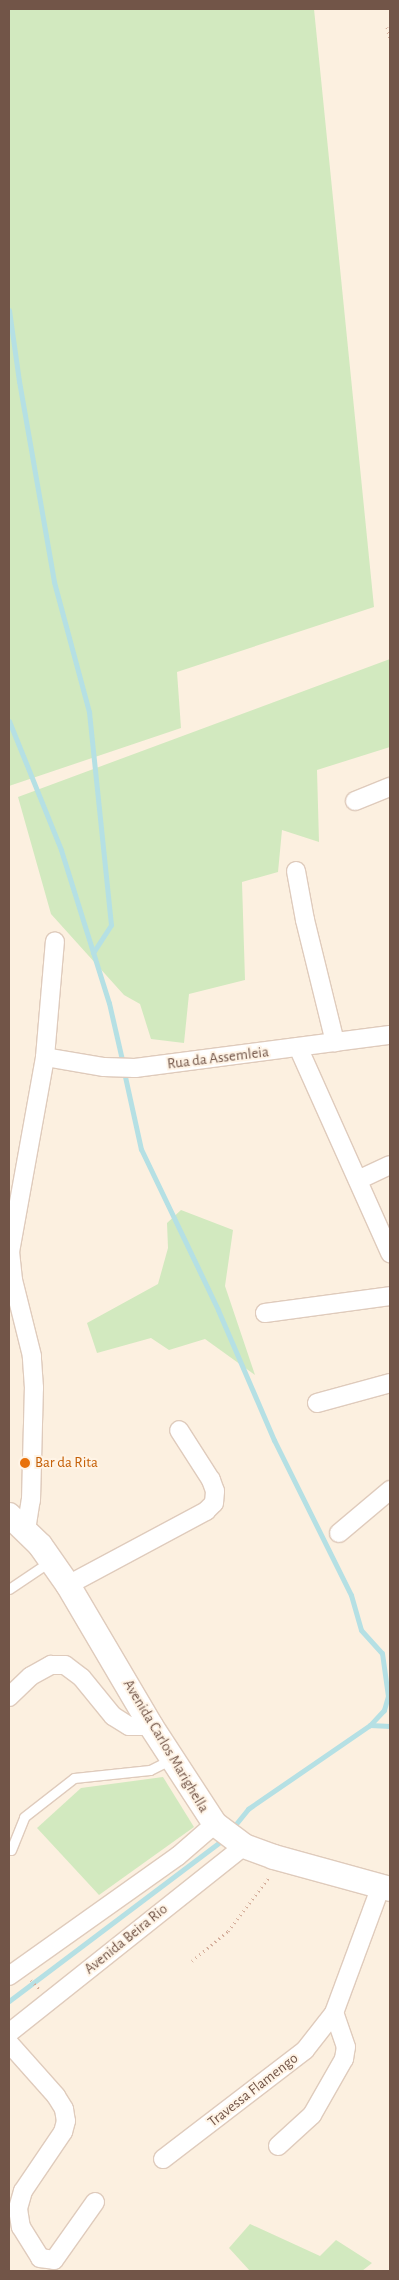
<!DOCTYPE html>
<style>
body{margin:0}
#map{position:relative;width:399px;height:2280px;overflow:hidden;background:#fcf0e0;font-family:"Alegreya Sans",sans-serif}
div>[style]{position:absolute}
.green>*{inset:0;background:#d2e9bf}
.stream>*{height:5px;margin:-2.5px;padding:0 2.5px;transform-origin:2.5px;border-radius:2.5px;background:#b5e0e4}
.path>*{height:3px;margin-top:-1.5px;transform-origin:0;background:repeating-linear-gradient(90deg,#d5af9c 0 1px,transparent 0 5px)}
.roads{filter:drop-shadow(1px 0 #dfcbbc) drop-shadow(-1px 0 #dfcbbc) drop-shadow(0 1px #dfcbbc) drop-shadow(0 -1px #dfcbbc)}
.lane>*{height:9px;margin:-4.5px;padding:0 4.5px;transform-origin:4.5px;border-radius:4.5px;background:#fff}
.street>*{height:18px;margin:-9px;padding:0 9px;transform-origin:9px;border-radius:9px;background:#fff}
.secondary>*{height:24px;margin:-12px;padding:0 12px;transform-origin:12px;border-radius:12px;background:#fff}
.dots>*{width:14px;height:14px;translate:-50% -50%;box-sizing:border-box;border:2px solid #fff4e6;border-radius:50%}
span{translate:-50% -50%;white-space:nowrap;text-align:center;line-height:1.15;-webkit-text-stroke:4px #fff4e6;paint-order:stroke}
.street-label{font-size:15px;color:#725548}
.food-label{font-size:15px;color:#c56008}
.left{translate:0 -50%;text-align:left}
.frame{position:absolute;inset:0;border:10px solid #725548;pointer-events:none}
</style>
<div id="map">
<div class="green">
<i style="clip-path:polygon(9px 9px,314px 9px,374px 607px,177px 672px,181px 728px,9px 786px)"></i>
<i style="clip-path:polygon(390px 659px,390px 747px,317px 770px,319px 842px,282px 830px,278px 872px,242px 882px,245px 980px,189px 994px,184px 1043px,151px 1039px,140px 1004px,124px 995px,51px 914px,18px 797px)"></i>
<i style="clip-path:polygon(181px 1210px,233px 1230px,225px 1286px,255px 1375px,205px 1339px,169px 1350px,151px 1338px,97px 1353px,87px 1323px,158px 1284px,168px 1248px,167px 1223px)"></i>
<i style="clip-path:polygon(163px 1777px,194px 1827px,99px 1895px,37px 1828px,81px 1788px)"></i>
<i style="clip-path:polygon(250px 2224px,320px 2256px,336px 2240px,372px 2263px,362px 2271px,250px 2271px,229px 2248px)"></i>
</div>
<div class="stream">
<i style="left:9px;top:310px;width:72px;rotate:82deg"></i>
<i style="left:19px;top:381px;width:204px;rotate:80.1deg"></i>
<i style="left:54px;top:582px;width:135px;rotate:74.9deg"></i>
<i style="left:89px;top:712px;width:214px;rotate:84.1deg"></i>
<i style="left:111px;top:925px;width:33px;rotate:123deg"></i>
<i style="left:9px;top:721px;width:139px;rotate:68deg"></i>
<i style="left:61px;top:850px;width:160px;rotate:72.6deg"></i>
<i style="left:109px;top:1003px;width:63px;rotate:77.1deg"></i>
<i style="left:124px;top:1072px;width:79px;rotate:77.6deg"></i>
<i style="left:141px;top:1149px;width:178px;rotate:64.4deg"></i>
<i style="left:218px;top:1310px;width:142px;rotate:66.7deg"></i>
<i style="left:274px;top:1440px;width:173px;rotate:63.6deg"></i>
<i style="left:351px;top:1595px;width:36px;rotate:74deg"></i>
<i style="left:361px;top:1630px;width:31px;rotate:48deg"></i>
<i style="left:382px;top:1653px;width:43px;rotate:82.1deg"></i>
<i style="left:388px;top:1696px;width:15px;rotate:106deg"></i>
<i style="left:384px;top:1710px;width:21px;rotate:133deg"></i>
<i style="left:370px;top:1725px;width:148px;rotate:145.5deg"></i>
<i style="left:248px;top:1809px;width:26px;rotate:129deg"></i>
<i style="left:370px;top:1725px;width:20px;rotate:3deg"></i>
<i style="left:9px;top:2001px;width:269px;rotate:-37deg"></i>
</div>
<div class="path">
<i style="left:387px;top:27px;width:12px;rotate:76deg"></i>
<i style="left:192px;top:1961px;width:47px;rotate:-39.8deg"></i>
<i style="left:228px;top:1931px;width:69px;rotate:-52.6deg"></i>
<i style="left:31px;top:1980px;width:13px;rotate:48deg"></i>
</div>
<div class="roads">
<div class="lane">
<i style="left:9px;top:1589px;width:48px;rotate:-34deg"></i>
<i style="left:11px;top:1850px;width:35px;rotate:-68deg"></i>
<i style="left:24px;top:1817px;width:63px;rotate:-38deg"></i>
<i style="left:74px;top:1778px;width:76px;rotate:-6deg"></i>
<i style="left:150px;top:1770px;width:25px;rotate:-27deg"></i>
</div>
<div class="street">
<i style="left:355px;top:801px;width:38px;rotate:-22deg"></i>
<i style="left:296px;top:871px;width:50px;rotate:79.6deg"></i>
<i style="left:305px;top:920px;width:126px;rotate:76.2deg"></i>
<i style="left:298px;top:1047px;width:226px;rotate:65.9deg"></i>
<i style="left:45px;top:1057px;width:60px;rotate:9.6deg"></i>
<i style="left:104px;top:1067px;width:31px;rotate:2deg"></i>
<i style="left:135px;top:1068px;width:257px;rotate:-7.4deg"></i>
<i style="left:358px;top:1180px;width:35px;rotate:-25deg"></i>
<i style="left:265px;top:1313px;width:126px;rotate:-7.7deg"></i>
<i style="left:317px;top:1403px;width:76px;rotate:-15.3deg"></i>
<i style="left:26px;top:1530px;width:30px;rotate:-81deg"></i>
<i style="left:31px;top:1500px;width:112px;rotate:-88.5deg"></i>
<i style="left:34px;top:1388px;width:32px;rotate:-94deg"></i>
<i style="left:32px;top:1356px;width:78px;rotate:-104deg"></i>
<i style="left:13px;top:1280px;width:28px;rotate:-96deg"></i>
<i style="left:10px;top:1252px;width:198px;rotate:-79.8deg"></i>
<i style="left:45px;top:1057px;width:116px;rotate:-85.1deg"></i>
<i style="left:339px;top:1533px;width:67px;rotate:-40.1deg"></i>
<i style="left:68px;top:1585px;width:157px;rotate:-28.2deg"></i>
<i style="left:206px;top:1511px;width:11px;rotate:-45deg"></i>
<i style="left:214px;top:1503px;width:12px;rotate:-85deg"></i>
<i style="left:215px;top:1491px;width:12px;rotate:-110deg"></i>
<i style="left:211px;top:1480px;width:59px;rotate:-122.6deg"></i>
<i style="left:9px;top:1697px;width:30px;rotate:-44deg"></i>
<i style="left:31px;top:1676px;width:23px;rotate:-29deg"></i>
<i style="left:51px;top:1665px;width:14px"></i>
<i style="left:65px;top:1665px;width:21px;rotate:37deg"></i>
<i style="left:82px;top:1678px;width:49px;rotate:50.8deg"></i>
<i style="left:113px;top:1716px;width:19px;rotate:32deg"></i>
<i style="left:129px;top:1726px;width:22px"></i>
<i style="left:9px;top:1976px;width:207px;rotate:-35.4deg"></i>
<i style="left:178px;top:1856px;width:49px;rotate:-40.9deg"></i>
<i style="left:9px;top:2033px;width:300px;rotate:-38.5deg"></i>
<i style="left:9px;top:2043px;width:71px;rotate:48.4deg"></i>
<i style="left:56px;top:2096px;width:15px;rotate:58deg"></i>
<i style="left:64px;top:2109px;width:12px;rotate:81deg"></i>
<i style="left:66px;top:2121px;width:11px;rotate:105deg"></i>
<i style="left:63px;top:2132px;width:71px;rotate:124.1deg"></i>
<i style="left:23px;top:2191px;width:19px;rotate:106deg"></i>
<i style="left:18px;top:2209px;width:18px;rotate:81deg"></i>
<i style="left:21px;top:2227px;width:36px;rotate:58deg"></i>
<i style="left:40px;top:2258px;width:14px;rotate:8deg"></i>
<i style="left:54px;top:2260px;width:71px;rotate:-54.7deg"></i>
<i style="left:278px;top:2146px;width:46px;rotate:-42.4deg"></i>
<i style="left:312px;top:2115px;width:64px;rotate:-60.3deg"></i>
<i style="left:344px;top:2059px;width:12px;rotate:-81deg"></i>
<i style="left:346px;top:2047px;width:36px;rotate:-109deg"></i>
<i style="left:163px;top:2159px;width:179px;rotate:-37.5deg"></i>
<i style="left:305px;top:2050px;width:47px;rotate:-51.9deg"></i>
<i style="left:334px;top:2013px;width:135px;rotate:-69.7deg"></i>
</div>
<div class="secondary">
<i style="left:9px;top:1515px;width:43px;rotate:44.1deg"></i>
<i style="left:40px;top:1545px;width:49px;rotate:55deg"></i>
<i style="left:68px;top:1585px;width:164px;rotate:59.5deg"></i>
<i style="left:151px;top:1726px;width:117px;rotate:56.9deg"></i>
<i style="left:215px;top:1824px;width:36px;rotate:37deg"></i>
<i style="left:244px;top:1846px;width:32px;rotate:20deg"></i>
<i style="left:274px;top:1857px;width:120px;rotate:15.4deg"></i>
</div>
</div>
<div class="dots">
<i style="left:25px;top:1463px;background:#e8710a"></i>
</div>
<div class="street-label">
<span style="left:218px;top:1058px;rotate:-7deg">Rua da Assemleia</span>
<span style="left:166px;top:1746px;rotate:59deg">Avenida Carlos Marighella</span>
<span style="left:126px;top:1939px;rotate:-39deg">Avenida Beira Rio</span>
<span style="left:253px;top:2090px;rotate:-38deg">Travessa Flamengo</span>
</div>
<div class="food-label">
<span class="left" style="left:35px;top:1463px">Bar da Rita</span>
</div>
<div class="frame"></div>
</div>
